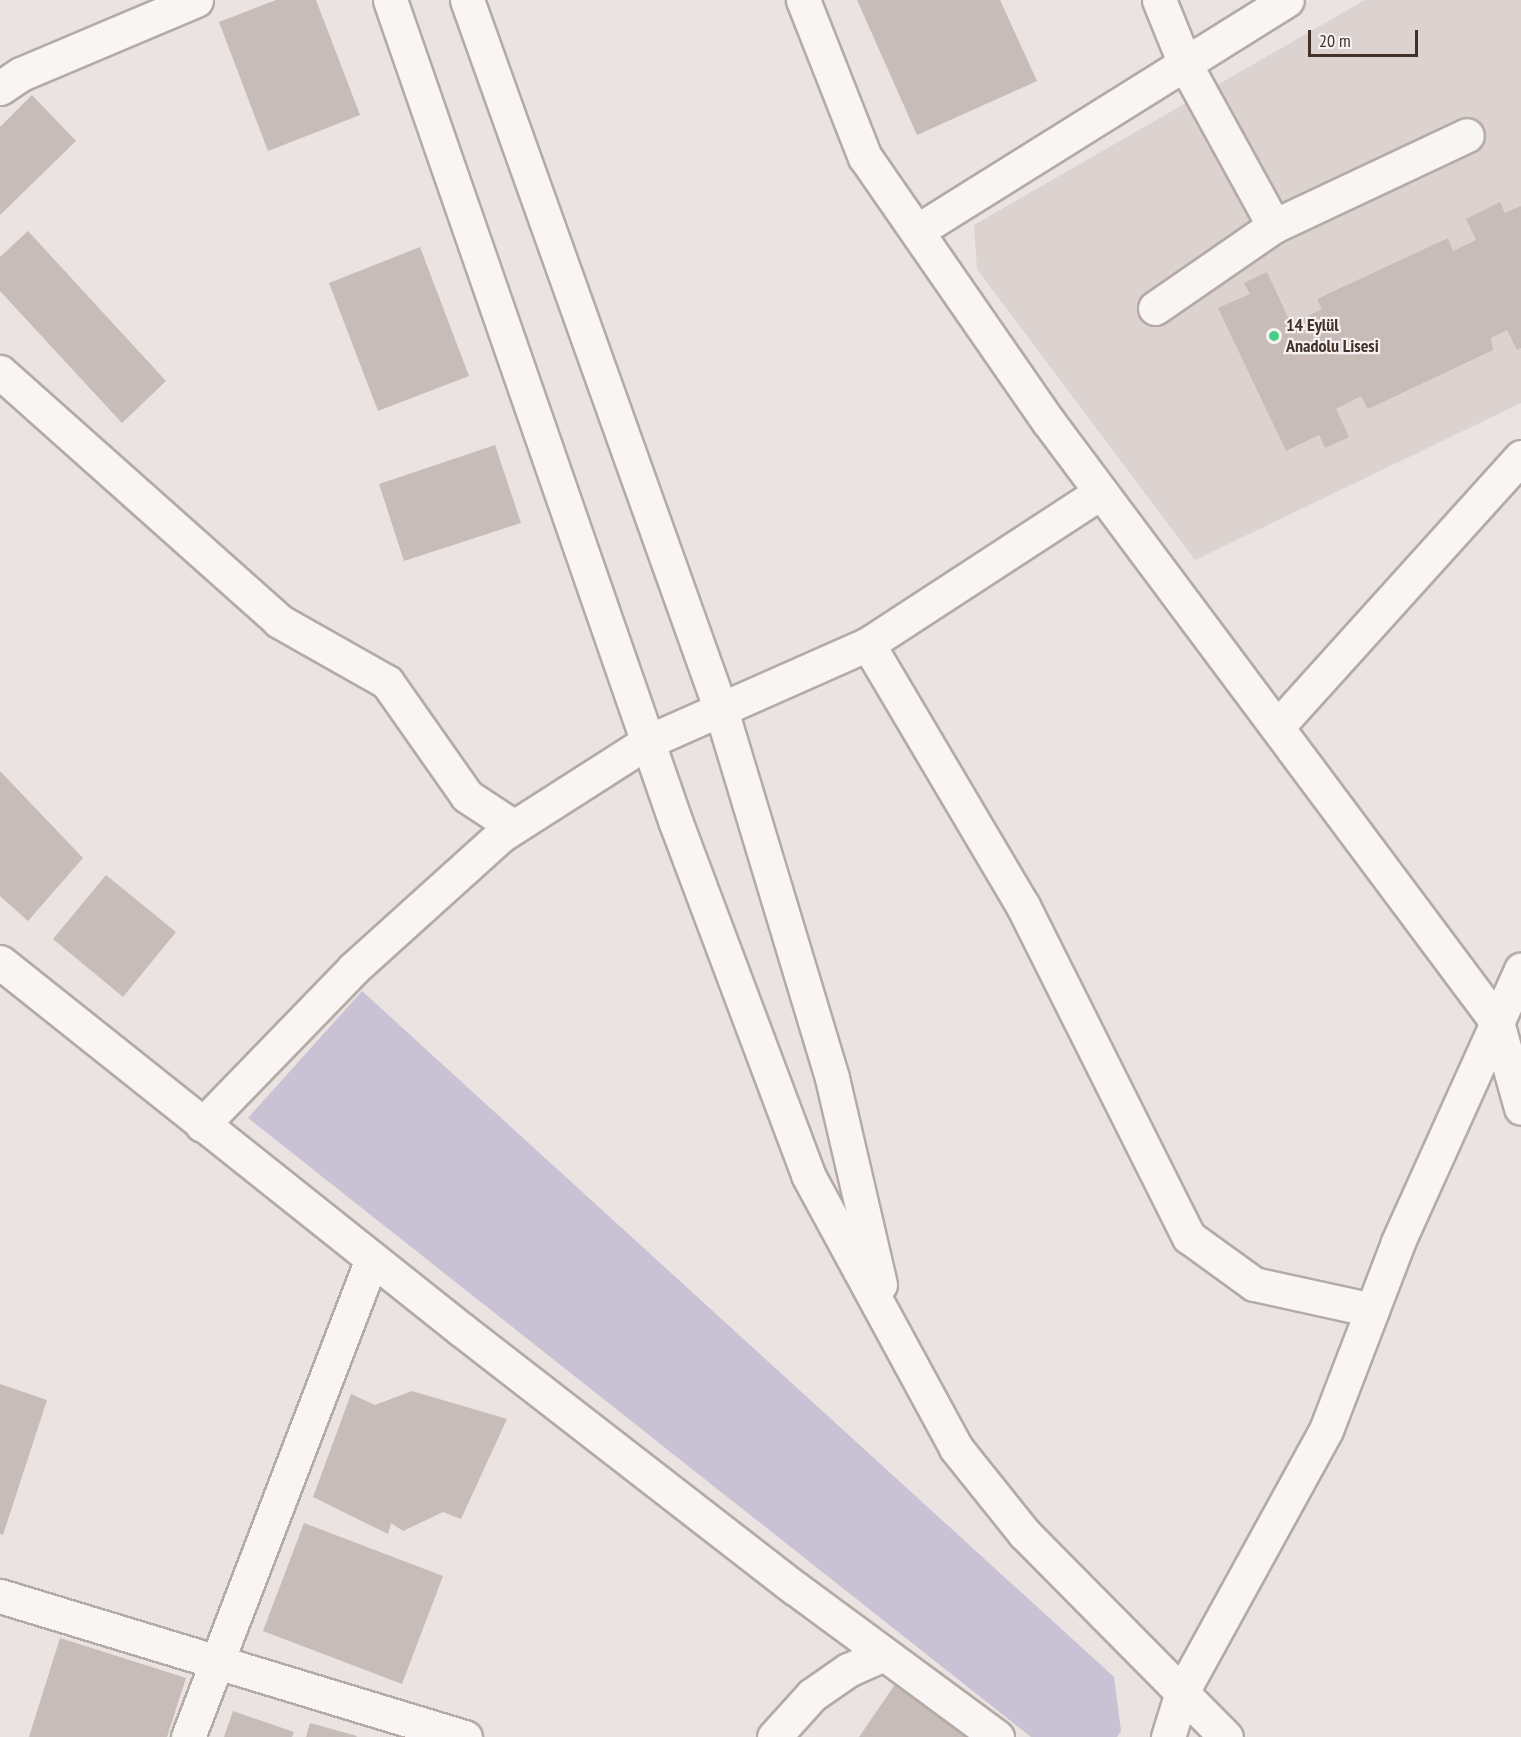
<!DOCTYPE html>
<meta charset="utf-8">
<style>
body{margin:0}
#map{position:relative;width:1521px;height:1737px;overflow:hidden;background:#eae3e1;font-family:"PT Sans Narrow",sans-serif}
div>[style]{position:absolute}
.built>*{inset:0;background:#dcd2cf}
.green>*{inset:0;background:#c9c2d4}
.building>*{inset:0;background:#c7bcb8}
.roads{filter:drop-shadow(2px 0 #b4aaa6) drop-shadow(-2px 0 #b4aaa6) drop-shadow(0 2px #b4aaa6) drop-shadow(0 -2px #b4aaa6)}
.minor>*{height:33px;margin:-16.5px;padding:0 16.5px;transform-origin:16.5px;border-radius:16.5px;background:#f8f5f4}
.dots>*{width:16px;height:16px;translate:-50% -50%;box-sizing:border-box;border:3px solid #f7f2f1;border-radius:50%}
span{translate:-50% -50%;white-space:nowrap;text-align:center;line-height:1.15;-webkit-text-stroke:4.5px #f7f2f1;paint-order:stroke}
.poi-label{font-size:18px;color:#423029;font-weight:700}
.left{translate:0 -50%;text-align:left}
.scale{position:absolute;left:1308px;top:30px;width:110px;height:27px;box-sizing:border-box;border:3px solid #423029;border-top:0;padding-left:8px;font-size:18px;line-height:21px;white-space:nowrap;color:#423029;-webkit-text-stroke:4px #f7f2f1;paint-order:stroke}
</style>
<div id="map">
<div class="built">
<i style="clip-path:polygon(1365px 0,1521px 0,1521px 403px,1195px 560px,977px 269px,974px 225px)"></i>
</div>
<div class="green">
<i style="clip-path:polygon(362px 991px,1114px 1677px,1121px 1731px,1117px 1737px,1031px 1737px,248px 1118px)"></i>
</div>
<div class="building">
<i style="clip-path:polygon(276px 0,316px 0,360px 115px,268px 151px,219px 22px)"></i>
<i style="clip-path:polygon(857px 0,1000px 0,1037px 81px,917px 135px)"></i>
<i style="clip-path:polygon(32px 95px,76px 141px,0 215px,0 127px)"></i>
<i style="clip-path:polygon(1500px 202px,1505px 213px,1521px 206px,1521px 348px,1517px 350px,1507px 330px,1491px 338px,1493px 350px,1368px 409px,1361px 396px,1336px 409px,1349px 437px,1325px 448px,1319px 435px,1286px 451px,1218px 308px,1250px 294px,1244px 283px,1267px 272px,1291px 324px,1322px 309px,1317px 299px,1448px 238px,1453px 251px,1476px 240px,1466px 219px)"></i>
<i style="clip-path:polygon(28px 231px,166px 381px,122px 423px,0 291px,0 257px)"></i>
<i style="clip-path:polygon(420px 247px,469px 376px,378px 411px,329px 283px)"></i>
<i style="clip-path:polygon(495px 445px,521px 523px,404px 561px,379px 484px)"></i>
<i style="clip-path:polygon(0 771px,83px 858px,28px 921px,0 896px)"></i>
<i style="clip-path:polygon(106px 875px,176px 932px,123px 997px,53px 939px)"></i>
<i style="clip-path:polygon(0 1384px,47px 1400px,3px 1535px,0 1534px)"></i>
<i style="clip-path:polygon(412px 1391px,507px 1419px,461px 1519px,443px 1512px,403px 1531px,391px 1523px,388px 1534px,313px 1497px,351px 1394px,375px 1405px)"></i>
<i style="clip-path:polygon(304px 1523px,443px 1576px,402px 1684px,263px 1631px)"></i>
<i style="clip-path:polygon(60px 1638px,186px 1678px,167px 1737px,29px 1737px)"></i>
<i style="clip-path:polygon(896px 1683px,971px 1735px,970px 1737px,859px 1737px)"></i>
<i style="clip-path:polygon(233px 1711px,294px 1732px,292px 1737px,224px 1737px)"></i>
<i style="clip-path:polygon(310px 1723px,357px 1736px,356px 1737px,306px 1737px)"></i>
</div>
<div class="roads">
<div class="minor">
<i style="left:390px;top:0;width:871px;rotate:70.84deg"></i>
<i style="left:676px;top:823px;width:376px;rotate:69.4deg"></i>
<i style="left:808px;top:1175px;width:311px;rotate:61.5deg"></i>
<i style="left:956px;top:1448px;width:109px;rotate:51.3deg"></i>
<i style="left:1024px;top:1533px;width:287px;rotate:45.3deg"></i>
<i style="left:467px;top:0;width:754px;rotate:70.32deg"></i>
<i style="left:721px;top:710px;width:384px;rotate:73.2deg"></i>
<i style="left:832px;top:1078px;width:212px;rotate:76.9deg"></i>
<i style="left:803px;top:0;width:169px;rotate:68.5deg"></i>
<i style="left:865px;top:157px;width:321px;rotate:55.3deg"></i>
<i style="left:1048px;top:421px;width:750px;rotate:53.24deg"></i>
<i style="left:1497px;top:1022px;width:89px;rotate:74.4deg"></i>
<i style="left:0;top:88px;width:25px;rotate:-34deg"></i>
<i style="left:21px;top:74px;width:190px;rotate:-22.9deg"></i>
<i style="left:1274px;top:226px;width:213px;rotate:-25.2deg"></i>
<i style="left:917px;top:231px;width:436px;rotate:-32deg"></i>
<i style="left:1155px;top:308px;width:145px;rotate:-34.6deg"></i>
<i style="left:1274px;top:226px;width:185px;rotate:-118.8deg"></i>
<i style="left:1185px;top:64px;width:69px;rotate:-112.1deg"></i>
<i style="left:0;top:372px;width:374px;rotate:41.7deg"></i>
<i style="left:279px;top:621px;width:124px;rotate:29.5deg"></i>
<i style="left:387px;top:682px;width:139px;rotate:54.9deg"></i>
<i style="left:467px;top:796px;width:56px;rotate:33.4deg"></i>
<i style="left:868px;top:644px;width:304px;rotate:59.4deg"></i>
<i style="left:1023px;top:906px;width:370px;rotate:63.4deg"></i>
<i style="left:1189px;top:1237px;width:80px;rotate:35.9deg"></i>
<i style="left:1254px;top:1284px;width:121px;rotate:12.4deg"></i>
<i style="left:1277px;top:727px;width:364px;rotate:-47.9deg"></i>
<i style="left:0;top:962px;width:591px;rotate:38.54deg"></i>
<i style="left:462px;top:1330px;width:421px;rotate:37.8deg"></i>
<i style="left:795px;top:1588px;width:251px;rotate:36.4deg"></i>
<i style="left:202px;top:1125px;width:217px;rotate:-45.9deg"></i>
<i style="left:353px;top:969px;width:198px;rotate:-42.1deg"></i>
<i style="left:500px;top:836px;width:174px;rotate:-32.6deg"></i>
<i style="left:647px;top:742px;width:242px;rotate:-23.9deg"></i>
<i style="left:868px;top:644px;width:278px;rotate:-33.1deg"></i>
<i style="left:0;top:1596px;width:486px;rotate:16.9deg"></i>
<i style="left:188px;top:1737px;width:512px;rotate:-68.95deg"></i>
<i style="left:774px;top:1737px;width:57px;rotate:-47.9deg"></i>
<i style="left:812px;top:1695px;width:44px;rotate:-34.8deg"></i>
<i style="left:848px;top:1670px;width:39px;rotate:-24deg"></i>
<i style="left:1168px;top:1737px;width:47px;rotate:-72.7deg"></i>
<i style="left:1182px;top:1692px;width:299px;rotate:-61.2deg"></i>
<i style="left:1326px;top:1430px;width:201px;rotate:-69deg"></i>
<i style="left:1398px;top:1242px;width:299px;rotate:-65.7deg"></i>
</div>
</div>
<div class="dots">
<i style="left:1274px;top:336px;background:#45d089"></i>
</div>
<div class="poi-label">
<span class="left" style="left:1286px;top:336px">14 Eylül<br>Anadolu Lisesi</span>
</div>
<div class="scale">20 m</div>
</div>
